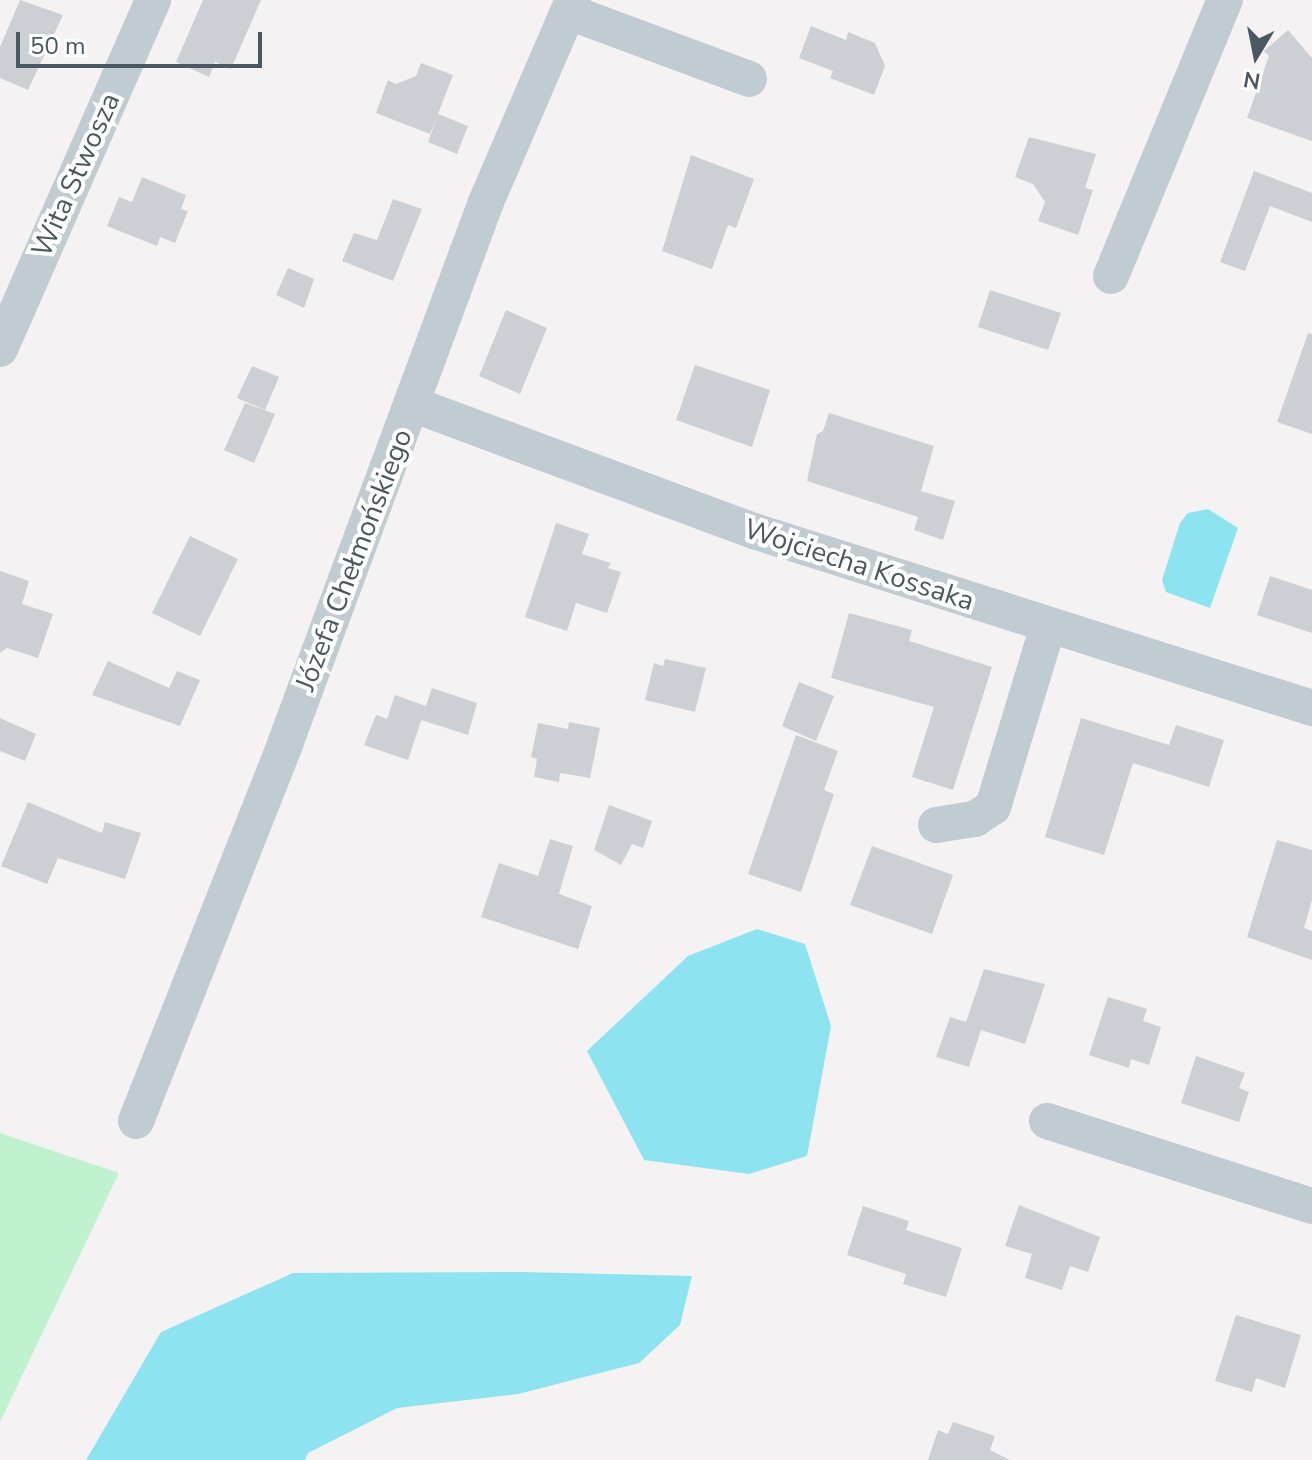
<!DOCTYPE html>
<meta charset="utf-8">
<style>
body{margin:0}
#map{position:relative;width:1312px;height:1460px;overflow:hidden;background:#f5f2f3;font-family:"Nunito Sans",sans-serif}
div>[style]{position:absolute}
.green>*{inset:0;background:#c1f2d0}
.water>*{inset:0;background:#8de3ef}
.building>*{inset:0;background:#ccd0d5}
.minor>*{height:36px;margin:-18px;padding:0 18px;transform-origin:18px;border-radius:18px;background:#c0cbd2}
span{translate:-50% -50%;white-space:nowrap;text-align:center;line-height:1.15;-webkit-text-stroke:8px #fff;paint-order:stroke}
.street-label{font-size:28px;color:#495861}
.north{position:absolute;left:1216px;top:16px;width:80px;height:80px;-webkit-text-stroke:6px #fff;paint-order:stroke;rotate:190deg;font-size:22px;font-weight:700;line-height:32px;text-align:center;color:#495861}
.north::after{content:'';display:block;margin:auto;width:28px;height:36px;background:#495861;clip-path:polygon(50% 0,100% 100%,50% 72%,0 100%)}
.scale{position:absolute;left:16px;top:32px;width:246px;height:36px;box-sizing:border-box;border:4px solid #495861;border-top:0;padding-left:10px;font-size:24px;line-height:28px;white-space:nowrap;color:#495861;-webkit-text-stroke:6px #fff;paint-order:stroke}
</style>
<div id="map">
<div class="green">
<i style="clip-path:polygon(0 1133px,119px 1173px,0 1422px)"></i>
</div>
<div class="water">
<i style="clip-path:polygon(1208px 509px,1238px 528px,1210px 608px,1166px 592px,1162px 580px,1180px 523px,1188px 513px)"></i>
<i style="clip-path:polygon(757px 929px,805px 944px,831px 1026px,807px 1156px,749px 1174px,644px 1160px,587px 1051px,688px 956px)"></i>
<i style="clip-path:polygon(522px 1272px,692px 1276px,680px 1325px,639px 1363px,518px 1394px,397px 1408px,308px 1453px,305px 1460px,86px 1460px,161px 1332px,293px 1273px)"></i>
</div>
<div class="building">
<i style="clip-path:polygon(20px 0,63px 15px,28px 90px,0 78px,0 47px)"></i>
<i style="clip-path:polygon(203px 0,261px 0,231px 69px,215px 62px,209px 77px,176px 62px)"></i>
<i style="clip-path:polygon(811px 26px,846px 40px,848px 32px,875px 43px,885px 66px,874px 95px,830px 78px,833px 71px,799px 58px)"></i>
<i style="clip-path:polygon(1288px 30px,1312px 58px,1312px 141px,1247px 118px,1269px 56px,1264px 51px)"></i>
<i style="clip-path:polygon(421px 63px,453px 75px,438px 114px,468px 126px,457px 154px,428px 142px,438px 115px,430px 134px,376px 113px,388px 80px,396px 84px,416px 76px)"></i>
<i style="clip-path:polygon(1029px 137px,1096px 154px,1085px 188px,1093px 190px,1078px 235px,1038px 221px,1045px 202px,1033px 184px,1015px 177px)"></i>
<i style="clip-path:polygon(691px 155px,754px 179px,736px 228px,728px 225px,712px 269px,662px 251px)"></i>
<i style="clip-path:polygon(1254px 171px,1312px 193px,1312px 222px,1270px 206px,1245px 271px,1220px 262px)"></i>
<i style="clip-path:polygon(142px 177px,186px 195px,181px 209px,188px 211px,175px 243px,160px 237px,157px 246px,107px 226px,119px 197px,132px 202px)"></i>
<i style="clip-path:polygon(393px 199px,422px 209px,393px 281px,342px 261px,354px 233px,377px 240px)"></i>
<i style="clip-path:polygon(288px 268px,314px 279px,304px 308px,276px 295px)"></i>
<i style="clip-path:polygon(990px 290px,1061px 313px,1048px 350px,978px 327px)"></i>
<i style="clip-path:polygon(506px 310px,547px 328px,520px 394px,479px 376px)"></i>
<i style="clip-path:polygon(1308px 333px,1312px 334px,1312px 434px,1277px 422px)"></i>
<i style="clip-path:polygon(695px 365px,770px 390px,752px 447px,676px 420px)"></i>
<i style="clip-path:polygon(252px 366px,279px 377px,265px 410px,237px 398px)"></i>
<i style="clip-path:polygon(245px 403px,275px 414px,254px 463px,224px 450px)"></i>
<i style="clip-path:polygon(829px 413px,934px 446px,921px 491px,955px 501px,943px 540px,914px 530px,918px 517px,807px 481px,817px 434px,823px 431px)"></i>
<i style="clip-path:polygon(556px 523px,589px 534px,582px 554px,611px 563px,608px 568px,621px 572px,607px 613px,576px 603px,567px 631px,525px 617px)"></i>
<i style="clip-path:polygon(190px 536px,238px 559px,200px 636px,152px 613px)"></i>
<i style="clip-path:polygon(0 571px,29px 581px,22px 604px,53px 614px,38px 658px,7px 648px,0 653px)"></i>
<i style="clip-path:polygon(1270px 576px,1312px 590px,1312px 633px,1257px 615px)"></i>
<i style="clip-path:polygon(849px 613px,912px 630px,909px 641px,992px 667px,953px 790px,912px 777px,934px 707px,831px 678px)"></i>
<i style="clip-path:polygon(665px 659px,706px 668px,695px 712px,645px 700px,654px 663px,663px 666px)"></i>
<i style="clip-path:polygon(108px 661px,169px 688px,177px 671px,200px 680px,180px 726px,92px 695px)"></i>
<i style="clip-path:polygon(799px 682px,834px 696px,816px 741px,782px 726px)"></i>
<i style="clip-path:polygon(432px 688px,477px 703px,468px 735px,421px 720px)"></i>
<i style="clip-path:polygon(395px 695px,426px 706px,408px 760px,364px 745px,376px 715px,387px 719px)"></i>
<i style="clip-path:polygon(0 718px,36px 734px,25px 761px,0 751px)"></i>
<i style="clip-path:polygon(1081px 718px,1169px 745px,1176px 725px,1224px 740px,1209px 787px,1133px 763px,1104px 855px,1045px 837px)"></i>
<i style="clip-path:polygon(569px 722px,600px 728px,590px 778px,560px 773px,559px 782px,534px 777px,537px 759px,531px 757px,538px 723px,568px 729px)"></i>
<i style="clip-path:polygon(796px 735px,838px 751px,824px 790px,834px 794px,801px 892px,748px 874px)"></i>
<i style="clip-path:polygon(28px 802px,102px 833px,105px 822px,141px 833px,125px 879px,58px 858px,47px 884px,1px 866px)"></i>
<i style="clip-path:polygon(609px 805px,652px 821px,643px 848px,632px 844px,621px 865px,594px 850px)"></i>
<i style="clip-path:polygon(550px 839px,573px 846px,559px 894px,592px 906px,578px 949px,481px 917px,499px 863px,538px 876px)"></i>
<i style="clip-path:polygon(1277px 840px,1312px 850px,1312px 900px,1304px 928px,1312px 931px,1312px 960px,1247px 937px)"></i>
<i style="clip-path:polygon(872px 846px,953px 875px,932px 934px,850px 905px)"></i>
<i style="clip-path:polygon(984px 969px,1045px 984px,1025px 1044px,981px 1030px,969px 1067px,936px 1057px,950px 1017px,966px 1022px)"></i>
<i style="clip-path:polygon(1108px 997px,1147px 1009px,1143px 1021px,1161px 1027px,1149px 1065px,1131px 1059px,1129px 1068px,1089px 1055px)"></i>
<i style="clip-path:polygon(1196px 1056px,1245px 1073px,1239px 1088px,1249px 1092px,1239px 1122px,1181px 1103px)"></i>
<i style="clip-path:polygon(1019px 1205px,1100px 1237px,1088px 1272px,1070px 1266px,1062px 1290px,1025px 1278px,1032px 1254px,1005px 1246px)"></i>
<i style="clip-path:polygon(863px 1206px,909px 1221px,906px 1230px,962px 1248px,946px 1297px,903px 1284px,906px 1274px,847px 1255px)"></i>
<i style="clip-path:polygon(1236px 1315px,1301px 1335px,1285px 1388px,1256px 1378px,1252px 1392px,1215px 1381px)"></i>
<i style="clip-path:polygon(953px 1422px,995px 1436px,990px 1450px,1010px 1460px,928px 1460px,938px 1430px,948px 1434px)"></i>
</div>
<div class="minor">
<i style="left:569px;top:12px;width:192px;rotate:20.4deg"></i>
<i style="left:1111px;top:276px;width:299px;rotate:-67.6deg"></i>
<i style="left:0;top:349px;width:381px;rotate:-66.3deg"></i>
<i style="left:412px;top:404px;width:365px;rotate:20.4deg"></i>
<i style="left:754px;top:531px;width:585px;rotate:17.6deg"></i>
<i style="left:936px;top:825px;width:39px;rotate:-9deg"></i>
<i style="left:975px;top:819px;width:22px;rotate:-34deg"></i>
<i style="left:993px;top:807px;width:189px;rotate:-73.1deg"></i>
<i style="left:136px;top:1121px;width:405px;rotate:-68.4deg"></i>
<i style="left:285px;top:744px;width:578px;rotate:-69.65deg"></i>
<i style="left:486px;top:202px;width:220px;rotate:-66.7deg"></i>
<i style="left:1047px;top:1121px;width:278px;rotate:17.8deg"></i>
</div>
<div class="street-label">
<span style="left:76px;top:175px;rotate:-66deg">Wita Stwosza</span>
<span style="left:354px;top:560px;rotate:-69deg">Józefa Chełmońskiego</span>
<span style="left:859px;top:565px;rotate:18deg">Wojciecha Kossaka</span>
</div>
<div class="north">N</div>
<div class="scale">50 m</div>
</div>
